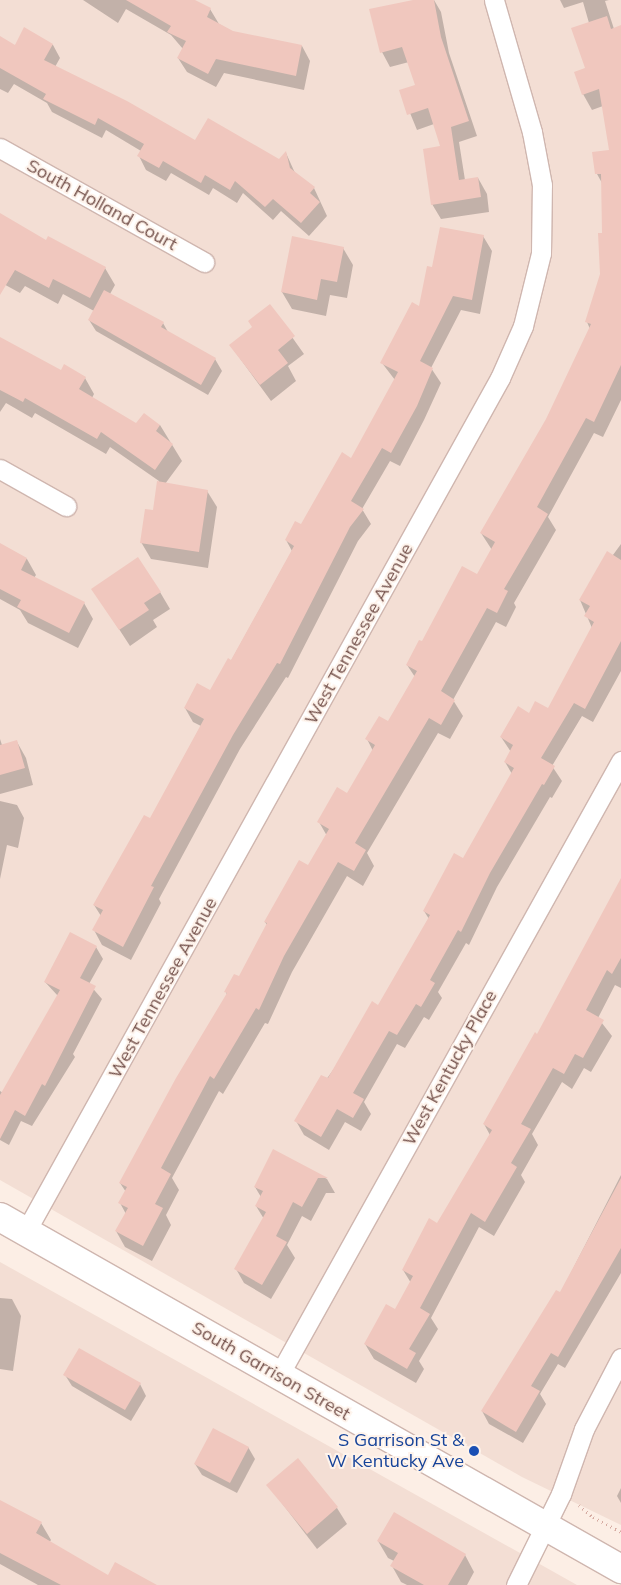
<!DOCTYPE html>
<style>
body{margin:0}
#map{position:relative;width:621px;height:1585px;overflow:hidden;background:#fceee5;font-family:Mulish,sans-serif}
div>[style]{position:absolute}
.residential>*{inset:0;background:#f3ded4}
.shadow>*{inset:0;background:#0003}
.building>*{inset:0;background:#f0c7be}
.path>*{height:3px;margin-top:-1.5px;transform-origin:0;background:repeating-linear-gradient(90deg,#d5aaa1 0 1px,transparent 0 5px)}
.roads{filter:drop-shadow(1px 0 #cfb6af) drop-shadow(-1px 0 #cfb6af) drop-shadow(0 1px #cfb6af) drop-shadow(0 -1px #cfb6af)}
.minor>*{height:19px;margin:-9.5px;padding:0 9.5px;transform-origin:9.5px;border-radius:9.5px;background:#fff}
.secondary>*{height:28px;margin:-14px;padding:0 14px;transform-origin:14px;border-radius:14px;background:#fff}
.dots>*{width:14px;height:14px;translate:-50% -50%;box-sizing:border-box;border:2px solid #fef3eb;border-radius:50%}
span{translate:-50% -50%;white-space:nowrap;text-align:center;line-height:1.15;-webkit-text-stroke:4px #fef3eb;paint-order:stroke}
.street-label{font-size:18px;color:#74514b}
.transit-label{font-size:18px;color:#164399}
.right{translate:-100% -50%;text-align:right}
</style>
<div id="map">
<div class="residential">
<i style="clip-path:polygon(0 0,621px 0,621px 1525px,522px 1477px,0 1180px)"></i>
<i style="clip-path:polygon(0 1262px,577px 1585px,0 1585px)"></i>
</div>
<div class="shadow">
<i style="clip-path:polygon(83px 0,192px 0,210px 9px,219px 24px,233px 32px,302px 46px,310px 61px,304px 90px,224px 73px,216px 87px,187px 72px,178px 58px,183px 49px,171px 35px,126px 9px,118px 23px)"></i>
<i style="clip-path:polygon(416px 0,434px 0,441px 12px,449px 53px,477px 136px,459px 142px,465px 180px,478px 178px,487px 194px,489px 212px,441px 219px,432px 204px,442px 147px,434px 124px,417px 130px,401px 91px,416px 86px,409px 62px,390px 67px,382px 52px)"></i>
<i style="clip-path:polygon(560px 0,609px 0,605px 1px,614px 29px,621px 32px,621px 400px,603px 437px,594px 433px,548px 517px,556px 530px,514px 603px,516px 607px,506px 627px,496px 622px,453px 700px,463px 716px,450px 739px,438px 733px,367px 853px,374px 866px,363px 886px,347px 876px,292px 972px,268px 1024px,265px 1023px,223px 1094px,219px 1091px,172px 1178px,179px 1190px,166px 1215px,171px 1225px,152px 1261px,125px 1247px,116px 1231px,126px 1214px,120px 1203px,126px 1192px,120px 1183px,227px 995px,226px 992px,240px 978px,267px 925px,265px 922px,309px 867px,327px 836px,319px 822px,347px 795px,373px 751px,367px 739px,389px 723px,415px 677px,407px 665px,477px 576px,492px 550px,481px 533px,547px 420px,590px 329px,587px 322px,601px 274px,604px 234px,602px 183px,597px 174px,593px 153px,610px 151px,603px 106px,592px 110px,583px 94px,589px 23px,583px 2px,564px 8px)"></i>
<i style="clip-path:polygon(25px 29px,53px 45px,60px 58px,55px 67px,196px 142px,279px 160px,286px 153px,295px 173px,314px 188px,327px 216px,309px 236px,281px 211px,273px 220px,243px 193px,237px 203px,213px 188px,209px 195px,171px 173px,166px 181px,146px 170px,139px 156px,141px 151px,106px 130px,102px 138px,52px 112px,47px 103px,14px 84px,8px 93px,0 89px,0 37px,15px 46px)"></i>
<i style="clip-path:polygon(0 215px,47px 242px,105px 268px,115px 285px,110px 294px,163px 323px,168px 332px,215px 359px,222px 371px,208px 395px,96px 331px,89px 320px,94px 311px,63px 294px,58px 304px,25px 286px,20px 293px,0 282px)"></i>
<i style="clip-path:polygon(483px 236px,492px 251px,480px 314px,461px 310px,431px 368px,441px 383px,424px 420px,400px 466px,390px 461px,362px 509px,371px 524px,358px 541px,288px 678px,286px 677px,240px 749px,159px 899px,161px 903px,131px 960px,102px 945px,94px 930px,101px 916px,94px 905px,150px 820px,201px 726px,193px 722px,185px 708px,210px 692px,231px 661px,292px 551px,286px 540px,301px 526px,352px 459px,395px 380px,382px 363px,420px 308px,433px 268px)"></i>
<i style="clip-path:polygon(343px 248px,353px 265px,347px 298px,330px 295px,326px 316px,292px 309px,282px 292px)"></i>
<i style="clip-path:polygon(270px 306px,304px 354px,288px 366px,296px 381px,271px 401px,231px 346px,253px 328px)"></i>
<i style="clip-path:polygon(0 338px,61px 371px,85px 378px,94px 394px,92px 398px,137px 425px,160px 425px,182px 461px,165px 484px,207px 491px,217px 507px,208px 568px,151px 559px,141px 542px,154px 511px,159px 481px,110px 447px,106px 454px,35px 413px,32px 418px,6px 403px,0 412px)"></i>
<i style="clip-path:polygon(621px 544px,621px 671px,593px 722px,582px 716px,552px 766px,562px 781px,552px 798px,550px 797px,497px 887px,469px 945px,466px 943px,438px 992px,442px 998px,429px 1020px,424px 1017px,405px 1048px,397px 1044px,364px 1102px,371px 1114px,361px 1131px,345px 1122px,329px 1150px,304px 1135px,296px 1121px,379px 1007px,429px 919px,424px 911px,463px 860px,512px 774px,505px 762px,511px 752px,501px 737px,529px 714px,548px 710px,592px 628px,580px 600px)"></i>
<i style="clip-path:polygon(0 545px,27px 559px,36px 575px,34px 578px,84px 603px,93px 619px,78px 648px,28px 623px,20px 610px,0 599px)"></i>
<i style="clip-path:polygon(93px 589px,160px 592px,170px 609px,153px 620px,157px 627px,130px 646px)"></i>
<i style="clip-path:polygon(0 739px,2px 745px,17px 742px,26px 758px,33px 785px,0 794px)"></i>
<i style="clip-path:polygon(0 801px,17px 805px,24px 818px,18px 848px,7px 845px,0 879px)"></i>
<i style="clip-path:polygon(621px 880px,621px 988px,615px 985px,598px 1018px,612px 1036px,591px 1072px,584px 1068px,572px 1089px,562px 1082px,532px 1134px,538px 1145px,521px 1175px,525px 1182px,494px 1236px,479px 1227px,431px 1318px,438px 1329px,419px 1361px,424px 1369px,416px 1383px,374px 1359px,365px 1344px,395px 1311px,411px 1283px,403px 1270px,438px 1224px,490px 1135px,484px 1124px,538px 1035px)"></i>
<i style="clip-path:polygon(96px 947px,103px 959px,89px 984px,102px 999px,73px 1054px,75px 1057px,32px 1126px,21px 1121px,9px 1145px,0 1140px,0 1091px,3px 1093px,58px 996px,45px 982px)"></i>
<i style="clip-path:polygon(274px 1151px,327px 1179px,335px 1193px,326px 1193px,311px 1221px,302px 1216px,287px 1245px,295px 1258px,271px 1299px,244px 1283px,236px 1269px,264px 1219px,256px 1206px,261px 1197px,255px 1187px)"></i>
<i style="clip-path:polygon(621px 1175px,621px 1273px,565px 1368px,558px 1364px,540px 1394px,546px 1404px,523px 1443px,489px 1424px,482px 1411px,560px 1294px)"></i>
<i style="clip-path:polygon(0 1298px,12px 1299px,21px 1316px,13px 1371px,0 1369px)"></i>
<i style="clip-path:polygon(65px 1375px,140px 1384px,146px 1396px,131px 1421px,72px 1386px)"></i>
<i style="clip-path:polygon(248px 1447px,255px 1459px,237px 1493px,202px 1475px,195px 1464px)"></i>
<i style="clip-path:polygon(297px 1460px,337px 1508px,347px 1524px,317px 1549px,268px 1485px)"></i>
<i style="clip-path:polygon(621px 1488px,621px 1503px,617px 1496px)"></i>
<i style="clip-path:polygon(0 1501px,41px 1523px,51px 1540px,49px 1543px,108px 1576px,150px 1585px,38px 1585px,0 1564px)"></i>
<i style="clip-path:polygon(378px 1541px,465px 1555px,474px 1572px,467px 1585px,407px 1585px,401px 1582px,392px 1566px,394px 1561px,388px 1558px)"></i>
</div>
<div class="building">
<i style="clip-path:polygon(126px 0,195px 0,211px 8px,207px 17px,233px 31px,302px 45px,296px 76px,216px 59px,208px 74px,177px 58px,186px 41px,167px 32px,171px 26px)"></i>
<i style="clip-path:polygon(413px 0,434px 0,441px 37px,469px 121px,451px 127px,459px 180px,478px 177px,481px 197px,431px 205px,423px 149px,440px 146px,428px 108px,407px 115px,399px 90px,415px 85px,402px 47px,380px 53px,369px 9px)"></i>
<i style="clip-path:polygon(607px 16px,611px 29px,621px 25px,621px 365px,594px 422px,586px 418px,537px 507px,548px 514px,504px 589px,508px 591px,497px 613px,487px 608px,441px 691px,455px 700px,441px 725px,429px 718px,355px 843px,366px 850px,354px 871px,338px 862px,284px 956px,259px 1010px,256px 1008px,214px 1079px,210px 1076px,161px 1168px,171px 1174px,155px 1204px,163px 1208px,143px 1246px,115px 1231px,128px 1208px,118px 1203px,127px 1187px,119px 1183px,176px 1078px,227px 993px,224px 992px,234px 974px,239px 976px,267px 923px,264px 922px,299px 860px,308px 865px,329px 829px,317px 822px,337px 787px,347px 793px,375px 745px,365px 739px,379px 716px,388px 721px,417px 671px,406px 665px,419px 640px,422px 641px,462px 566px,477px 574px,495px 542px,480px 533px,546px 419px,591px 324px,585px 322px,600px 274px,598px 233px,602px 233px,601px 174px,595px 174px,592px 152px,609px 150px,599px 89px,582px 95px,574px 72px,585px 68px,571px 28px)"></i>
<i style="clip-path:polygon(24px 27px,53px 44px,44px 60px,127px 101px,195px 140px,208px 118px,279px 159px,286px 151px,290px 168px,315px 187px,310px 193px,320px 202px,301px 223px,273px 199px,265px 207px,235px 181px,230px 190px,205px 175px,201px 183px,163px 161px,159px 168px,137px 156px,144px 144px,98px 118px,95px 125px,43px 99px,46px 94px,0 68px,0 36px,15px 45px)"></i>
<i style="clip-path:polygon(0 213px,46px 240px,48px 236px,106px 267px,90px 298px,53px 279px,49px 288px,15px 270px,0 295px)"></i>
<i style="clip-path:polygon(440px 227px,484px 235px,472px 300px,453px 296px,420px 361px,433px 368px,417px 406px,391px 453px,382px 448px,351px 501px,364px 509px,350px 527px,280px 664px,277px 663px,233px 735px,151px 886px,154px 887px,123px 947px,92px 930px,103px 910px,93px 905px,144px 815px,150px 818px,204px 719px,184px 708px,197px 683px,210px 690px,228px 658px,231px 660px,294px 546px,285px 540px,295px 521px,301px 524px,342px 452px,351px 458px,398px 372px,380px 363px,412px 302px,419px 306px,427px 266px,432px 267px)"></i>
<i style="clip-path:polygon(292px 236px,344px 247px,337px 282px,321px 279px,317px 300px,281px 292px)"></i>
<i style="clip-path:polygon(104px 290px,164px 322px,161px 327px,216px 358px,201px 385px,88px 320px)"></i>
<i style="clip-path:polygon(270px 304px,295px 336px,278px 350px,288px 363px,260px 385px,229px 345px,252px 327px,248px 321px)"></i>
<i style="clip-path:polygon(0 337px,61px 370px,64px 364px,86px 377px,79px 389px,136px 423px,144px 413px,160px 425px,156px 431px,173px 444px,155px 470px,101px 432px,97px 439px,25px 398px,23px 402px,0 390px)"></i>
<i style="clip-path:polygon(157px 481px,208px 490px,199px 552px,140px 543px,145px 509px,153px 510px)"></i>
<i style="clip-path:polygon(0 543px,27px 558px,21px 570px,85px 602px,69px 633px,17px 607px,21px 600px,0 589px)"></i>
<i style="clip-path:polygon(607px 551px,621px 560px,621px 641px,585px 709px,574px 703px,541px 758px,555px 766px,544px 785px,542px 784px,490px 873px,461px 932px,458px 930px,430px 980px,435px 983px,421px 1007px,416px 1004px,397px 1035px,389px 1031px,353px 1093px,364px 1099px,353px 1118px,337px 1109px,321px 1137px,294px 1121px,321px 1075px,328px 1078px,372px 1001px,378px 1005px,430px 915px,423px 911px,454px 853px,463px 858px,514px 768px,504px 762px,513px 745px,500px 737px,518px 706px,529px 713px,535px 701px,548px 708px,594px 622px,584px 616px,590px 606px,579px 600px)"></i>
<i style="clip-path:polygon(138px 557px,161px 592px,144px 603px,149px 610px,119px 630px,91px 589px)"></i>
<i style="clip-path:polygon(17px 740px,25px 768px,0 775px,0 745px)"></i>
<i style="clip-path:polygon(621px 878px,621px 958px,612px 974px,607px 970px,586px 1010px,604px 1020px,583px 1058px,575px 1054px,564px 1074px,553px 1068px,521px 1124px,531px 1129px,511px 1163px,517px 1167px,485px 1222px,471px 1213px,420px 1308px,430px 1314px,409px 1349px,416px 1353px,407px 1369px,364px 1344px,386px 1304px,395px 1309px,413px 1276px,402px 1270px,429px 1218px,437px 1223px,492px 1130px,483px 1124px,535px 1032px,537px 1034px)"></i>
<i style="clip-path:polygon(70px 932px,97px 946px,80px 978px,96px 986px,45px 1086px,42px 1084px,25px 1116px,15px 1110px,0 1139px,0 1095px,60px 990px,44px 982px)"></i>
<i style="clip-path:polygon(273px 1149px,328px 1178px,318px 1178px,302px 1207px,293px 1202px,276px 1236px,287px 1242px,262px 1285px,234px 1269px,266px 1212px,255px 1206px,263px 1191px,254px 1187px)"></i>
<i style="clip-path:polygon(621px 1178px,621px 1248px,558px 1357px,551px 1353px,531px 1386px,540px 1391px,516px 1432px,481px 1411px,556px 1290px,560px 1292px)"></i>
<i style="clip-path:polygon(79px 1348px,141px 1383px,125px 1410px,63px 1375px)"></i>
<i style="clip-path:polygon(213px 1428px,249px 1447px,230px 1483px,194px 1464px)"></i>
<i style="clip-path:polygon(298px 1458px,338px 1507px,307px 1534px,266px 1485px)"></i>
<i style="clip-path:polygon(0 1500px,42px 1522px,36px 1533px,108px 1575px,115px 1562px,157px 1585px,61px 1585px,0 1553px)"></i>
<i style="clip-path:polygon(394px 1512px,466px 1554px,448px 1585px,424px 1585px,390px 1566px,398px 1553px,377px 1541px)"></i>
</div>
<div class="path">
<i style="left:579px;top:1505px;width:18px;rotate:41deg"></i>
<i style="left:593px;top:1517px;width:32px;rotate:28deg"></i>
</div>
<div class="roads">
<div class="minor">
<i style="left:0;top:148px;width:234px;rotate:29.2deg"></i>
<i style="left:0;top:469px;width:76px;rotate:29.3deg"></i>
<i style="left:26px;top:1231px;width:976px;rotate:-60.94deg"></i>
<i style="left:500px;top:378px;width:57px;rotate:-66.1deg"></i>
<i style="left:523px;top:326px;width:75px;rotate:-76.1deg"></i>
<i style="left:541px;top:253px;width:68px;rotate:-89.2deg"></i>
<i style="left:542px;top:185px;width:54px;rotate:-100.7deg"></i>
<i style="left:532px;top:132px;width:137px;rotate:-106.1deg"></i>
<i style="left:279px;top:1375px;width:703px;rotate:-60.88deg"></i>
<i style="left:516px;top:1585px;width:102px;rotate:-63.7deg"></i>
<i style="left:561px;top:1494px;width:69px;rotate:-70.5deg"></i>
<i style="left:584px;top:1429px;width:80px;rotate:-62.5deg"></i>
</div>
<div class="secondary">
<i style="left:0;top:1217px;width:714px;rotate:29.55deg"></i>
</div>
</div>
<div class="dots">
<i style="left:474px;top:1451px;background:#1a4fb4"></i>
</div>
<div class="street-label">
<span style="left:102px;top:205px;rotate:29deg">South Holland Court</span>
<span style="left:359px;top:634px;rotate:-61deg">West Tennessee Avenue</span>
<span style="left:163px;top:988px;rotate:-61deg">West Tennessee Avenue</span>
<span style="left:450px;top:1068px;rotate:-61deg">West Kentucky Place</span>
<span style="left:271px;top:1371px;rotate:30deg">South Garrison Street</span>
</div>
<div class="transit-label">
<span class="right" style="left:464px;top:1451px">S Garrison St &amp;<br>W Kentucky Ave</span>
</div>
</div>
